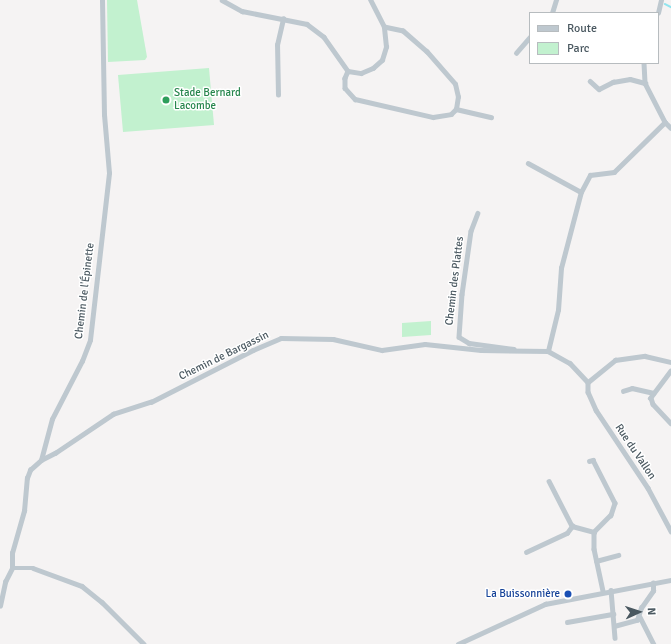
<!DOCTYPE html>
<meta charset="utf-8">
<style>
body{margin:0}
#map{position:relative;width:671px;height:644px;overflow:hidden;background:#f5f3f3;font-family:Signika,sans-serif}
div>[style]{position:absolute}
.green>*{inset:0;background:#c2f1cf}
.stream>*{height:1.5px;margin:-0.75px;padding:0 0.75px;transform-origin:0.75px;border-radius:0.75px;background:#90e4ee}
.minor>*{height:4.5px;margin:-2.25px;padding:0 2.25px;transform-origin:2.25px;border-radius:2.25px;background:#bec8cf}
.dots>*{width:11px;height:11px;translate:-50% -50%;box-sizing:border-box;border:2px solid #fff;border-radius:50%}
span{translate:-50% -50%;white-space:nowrap;text-align:center;line-height:1.15;-webkit-text-stroke:3px #fff;paint-order:stroke}
.leisure-label{font-size:11px;color:#27864d}
.left{translate:0 -50%;text-align:left}
.street-label{font-size:11px;color:#4a5860}
.transit-label{font-size:11px;color:#164399}
.right{translate:-100% -50%;text-align:right}
.legend{position:absolute;left:529px;top:12px;width:130px;height:52px;box-sizing:border-box;background:#fff;border:1px solid #b7bcbf;margin:0;padding:5px 7px;list-style:none;font-size:12px;color:#4a5860}
.legend li{display:flex;align-items:center;gap:8px;height:20px}
.legend b{width:20px;border:1px solid #b7bcbf}
.north{position:absolute;left:619px;top:592px;width:40px;height:40px;-webkit-text-stroke:3px #fff;paint-order:stroke;rotate:87deg;font-size:11px;font-weight:700;line-height:16px;text-align:center;color:#4a5860}
.north::after{content:'';display:block;margin:auto;width:14px;height:18px;background:#4a5860;clip-path:polygon(50% 0,100% 100%,50% 72%,0 100%)}
</style>
<div id="map">
<div class="green">
<i style="clip-path:polygon(107px 0,137px 0,147px 57px,145px 60px,108px 62px)"></i>
<i style="clip-path:polygon(209px 68px,214px 125px,123px 132px,118px 75px)"></i>
<i style="clip-path:polygon(431px 321px,431px 335px,402px 337px,402px 323px)"></i>
</div>
<div class="stream">
<i style="left:665px;top:4px;width:7px;rotate:27deg"></i>
</div>
<div class="minor">
<i style="left:222px;top:0;width:23px;rotate:29deg"></i>
<i style="left:242px;top:11px;width:66px;rotate:11.3deg"></i>
<i style="left:307px;top:24px;width:21px;rotate:37deg"></i>
<i style="left:324px;top:37px;width:42px;rotate:54.8deg"></i>
<i style="left:348px;top:71px;width:13px;rotate:9deg"></i>
<i style="left:361px;top:73px;width:13px;rotate:-23deg"></i>
<i style="left:373px;top:68px;width:12px;rotate:-42deg"></i>
<i style="left:382px;top:60px;width:14px;rotate:-73deg"></i>
<i style="left:386px;top:47px;width:20px;rotate:-96deg"></i>
<i style="left:384px;top:27px;width:30px;rotate:-117deg"></i>
<i style="left:552px;top:13px;width:14px;rotate:-73deg"></i>
<i style="left:658px;top:13px;width:13px;rotate:-77deg"></i>
<i style="left:516px;top:53px;width:21px;rotate:-49deg"></i>
<i style="left:644px;top:63px;width:20px;rotate:87deg"></i>
<i style="left:645px;top:83px;width:44px;rotate:62.9deg"></i>
<i style="left:665px;top:122px;width:8px;rotate:45deg"></i>
<i style="left:348px;top:71px;width:8px;rotate:113deg"></i>
<i style="left:345px;top:78px;width:10px;rotate:90deg"></i>
<i style="left:345px;top:88px;width:15px;rotate:48deg"></i>
<i style="left:355px;top:99px;width:80px;rotate:13deg"></i>
<i style="left:433px;top:117px;width:18px;rotate:-9deg"></i>
<i style="left:451px;top:114px;width:7px;rotate:-45deg"></i>
<i style="left:456px;top:109px;width:12px;rotate:-81deg"></i>
<i style="left:458px;top:97px;width:13px;rotate:-103deg"></i>
<i style="left:455px;top:84px;width:43px;rotate:-131.2deg"></i>
<i style="left:427px;top:52px;width:32px;rotate:-139deg"></i>
<i style="left:403px;top:31px;width:19px;rotate:-168deg"></i>
<i style="left:590px;top:81px;width:12px;rotate:42deg"></i>
<i style="left:599px;top:89px;width:16px;rotate:-27deg"></i>
<i style="left:613px;top:82px;width:17px;rotate:-10deg"></i>
<i style="left:630px;top:79px;width:16px;rotate:15deg"></i>
<i style="left:278px;top:95px;width:50px;rotate:-91.1deg"></i>
<i style="left:277px;top:45px;width:27px;rotate:-77deg"></i>
<i style="left:456px;top:109px;width:36px;rotate:13deg"></i>
<i style="left:528px;top:163px;width:60px;rotate:28.7deg"></i>
<i style="left:478px;top:213px;width:19px;rotate:111deg"></i>
<i style="left:471px;top:231px;width:64px;rotate:98.1deg"></i>
<i style="left:462px;top:294px;width:43px;rotate:94deg"></i>
<i style="left:459px;top:337px;width:12px;rotate:31deg"></i>
<i style="left:469px;top:343px;width:45px;rotate:7.6deg"></i>
<i style="left:548px;top:351px;width:42px;rotate:-76.3deg"></i>
<i style="left:558px;top:310px;width:42px;rotate:-85.9deg"></i>
<i style="left:561px;top:268px;width:79px;rotate:-75.3deg"></i>
<i style="left:581px;top:192px;width:19px;rotate:-62deg"></i>
<i style="left:590px;top:175px;width:24px;rotate:-7deg"></i>
<i style="left:614px;top:172px;width:71px;rotate:-44.4deg"></i>
<i style="left:671px;top:371px;width:34px;rotate:127deg"></i>
<i style="left:651px;top:398px;width:6px;rotate:72deg"></i>
<i style="left:653px;top:404px;width:26px;rotate:47deg"></i>
<i style="left:588px;top:382px;width:10px;rotate:90deg"></i>
<i style="left:588px;top:392px;width:20px;rotate:66deg"></i>
<i style="left:596px;top:410px;width:94px;rotate:56.3deg"></i>
<i style="left:648px;top:488px;width:49px;rotate:61.9deg"></i>
<i style="left:588px;top:382px;width:35px;rotate:-39deg"></i>
<i style="left:615px;top:360px;width:30px;rotate:-8deg"></i>
<i style="left:645px;top:356px;width:27px;rotate:13deg"></i>
<i style="left:623px;top:391px;width:9px;rotate:-18deg"></i>
<i style="left:632px;top:388px;width:22px;rotate:13deg"></i>
<i style="left:41px;top:460px;width:16px;rotate:-27deg"></i>
<i style="left:55px;top:453px;width:70px;rotate:-33.9deg"></i>
<i style="left:113px;top:414px;width:40px;rotate:-18deg"></i>
<i style="left:151px;top:402px;width:114px;rotate:-27deg"></i>
<i style="left:253px;top:350px;width:30px;rotate:-23deg"></i>
<i style="left:281px;top:338px;width:52px;rotate:1.1deg"></i>
<i style="left:333px;top:339px;width:50px;rotate:12.7deg"></i>
<i style="left:382px;top:350px;width:43px;rotate:-7.9deg"></i>
<i style="left:425px;top:344px;width:56px;rotate:6.1deg"></i>
<i style="left:481px;top:350px;width:67px;rotate:0.9deg"></i>
<i style="left:548px;top:351px;width:25px;rotate:29deg"></i>
<i style="left:570px;top:363px;width:26px;rotate:47deg"></i>
<i style="left:589px;top:461px;width:4px;rotate:-14deg"></i>
<i style="left:593px;top:460px;width:48px;rotate:62.9deg"></i>
<i style="left:615px;top:503px;width:13px;rotate:108deg"></i>
<i style="left:611px;top:515px;width:24px;rotate:135deg"></i>
<i style="left:549px;top:481px;width:51px;rotate:62.9deg"></i>
<i style="left:572px;top:526px;width:23px;rotate:15deg"></i>
<i style="left:594px;top:532px;width:17px;rotate:90deg"></i>
<i style="left:594px;top:549px;width:43px;rotate:77.9deg"></i>
<i style="left:526px;top:552px;width:45px;rotate:-24.9deg"></i>
<i style="left:567px;top:533px;width:9px;rotate:-54deg"></i>
<i style="left:596px;top:561px;width:23px;rotate:-15deg"></i>
<i style="left:12px;top:568px;width:15px;rotate:-90deg"></i>
<i style="left:12px;top:553px;width:44px;rotate:-74.1deg"></i>
<i style="left:24px;top:511px;width:33px;rotate:-85deg"></i>
<i style="left:27px;top:478px;width:9px;rotate:-69deg"></i>
<i style="left:30px;top:470px;width:15px;rotate:-42deg"></i>
<i style="left:41px;top:460px;width:42px;rotate:-75deg"></i>
<i style="left:52px;top:419px;width:65px;rotate:-62.7deg"></i>
<i style="left:82px;top:361px;width:22px;rotate:-69deg"></i>
<i style="left:90px;top:340px;width:168px;rotate:-83.5deg"></i>
<i style="left:109px;top:173px;width:58px;rotate:-94.9deg"></i>
<i style="left:104px;top:115px;width:115px;rotate:-91deg"></i>
<i style="left:12px;top:568px;width:21px"></i>
<i style="left:33px;top:568px;width:52px;rotate:20.2deg"></i>
<i style="left:82px;top:586px;width:26px;rotate:39deg"></i>
<i style="left:102px;top:602px;width:59px;rotate:45deg"></i>
<i style="left:611px;top:590px;width:48px;rotate:85.2deg"></i>
<i style="left:0;top:606px;width:25px;rotate:-78deg"></i>
<i style="left:5px;top:582px;width:16px;rotate:-63deg"></i>
<i style="left:640px;top:617px;width:30px;rotate:63deg"></i>
<i style="left:567px;top:622px;width:47px;rotate:-9.9deg"></i>
<i style="left:614px;top:626px;width:24px;rotate:-15deg"></i>
<i style="left:637px;top:620px;width:13px;rotate:-72deg"></i>
<i style="left:641px;top:608px;width:21px;rotate:-55deg"></i>
<i style="left:653px;top:591px;width:8px;rotate:-90deg"></i>
<i style="left:458px;top:644px;width:96px;rotate:-24.7deg"></i>
<i style="left:545px;top:604px;width:128px;rotate:-10.8deg"></i>
</div>
<div class="dots">
<i style="left:166px;top:100px;background:#2e9e5b"></i>
<i style="left:568px;top:594px;background:#1a4fb4"></i>
</div>
<div class="leisure-label">
<span class="left" style="left:174px;top:100px">Stade Bernard<br>Lacombe</span>
</div>
<div class="street-label">
<span style="left:455px;top:281px;rotate:-83deg">Chemin des Plattes</span>
<span style="left:85px;top:291px;rotate:-83deg">Chemin de l'Épinette</span>
<span style="left:224px;top:356px;rotate:-26deg">Chemin de Bargassin</span>
<span style="left:635px;top:452px;rotate:56deg">Rue du Vallon</span>
</div>
<div class="transit-label">
<span class="right" style="left:560px;top:594px">La Buissonnière</span>
</div>
<ul class="legend">
<li><b style="height:5px;background:#bec8cf"></b>Route</li>
<li><b style="height:11px;background:#c2f1cf"></b>Parc</li>
</ul>
<div class="north">N</div>
</div>
